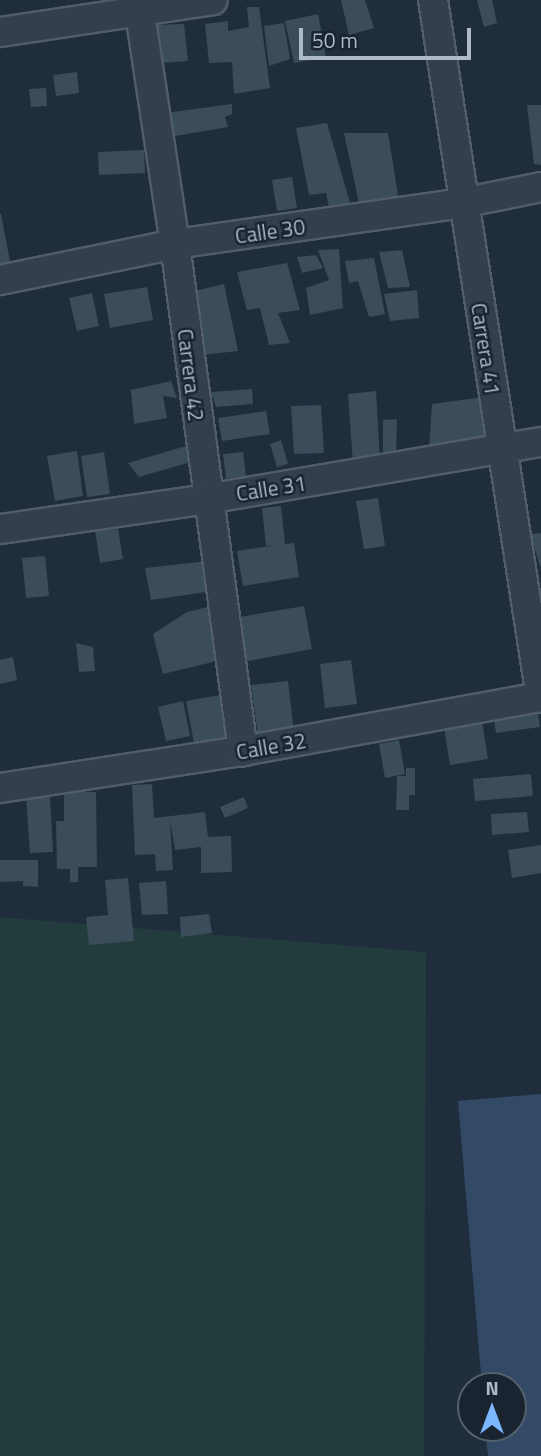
<!DOCTYPE html>
<style>
body{margin:0}
#map{position:relative;width:541px;height:1456px;overflow:hidden;background:#202d3c;font-family:"Titillium Web",sans-serif}
div>[style]{position:absolute}
.green>*{inset:0;background:#223b3d}
.water>*{inset:0;background:#324a65}
.building>*{inset:0;background:#3b4c5b}
.roads{filter:drop-shadow(2px 0 #515d69) drop-shadow(-2px 0 #515d69) drop-shadow(0 2px #515d69) drop-shadow(0 -2px #515d69)}
.minor>*{height:28px;margin:-14px;padding:0 14px;transform-origin:14px;border-radius:14px;background:#343f4c}
span{translate:-50% -50%;white-space:nowrap;text-align:center;line-height:1.15;-webkit-text-stroke:5px #192430;paint-order:stroke}
.street-label{font-size:21px;color:#aebac8}
.north{position:absolute;left:457px;top:1372px;width:70px;height:70px;box-sizing:border-box;background:#192430;border:2px solid #55606d;border-radius:50%;rotate:0deg;font-size:19px;font-weight:700;line-height:28px;text-align:center;color:#aebac8}
.north::after{content:'';display:block;margin:auto;width:24px;height:32px;background:#7cb6ff;clip-path:polygon(50% 0,100% 100%,50% 72%,0 100%)}
.scale{position:absolute;left:299px;top:28px;width:172px;height:32px;box-sizing:border-box;border:4px solid #aebac8;border-top:0;padding-left:9px;font-size:21px;line-height:24px;white-space:nowrap;color:#aebac8;-webkit-text-stroke:5px #192430;paint-order:stroke}
</style>
<div id="map">
<div class="green">
<i style="clip-path:polygon(0 917px,426px 952px,424px 1456px,0 1456px)"></i>
</div>
<div class="water">
<i style="clip-path:polygon(541px 1094px,541px 1456px,488px 1456px,485px 1428px,513px 1428px,513px 1386px,482px 1386px,458px 1101px)"></i>
</div>
<div class="building">
<i style="clip-path:polygon(341px 0,365px 0,374px 28px,349px 35px)"></i>
<i style="clip-path:polygon(477px 0,492px 0,497px 23px,484px 27px)"></i>
<i style="clip-path:polygon(247px 7px,259px 7px,270px 88px,234px 94px,232px 62px,209px 63px,205px 24px,228px 21px,228px 31px,249px 27px)"></i>
<i style="clip-path:polygon(318px 14px,326px 57px,294px 63px,285px 21px)"></i>
<i style="clip-path:polygon(284px 23px,290px 59px,269px 66px,264px 26px)"></i>
<i style="clip-path:polygon(184px 24px,188px 61px,162px 63px,161px 41px,154px 41px,153px 25px)"></i>
<i style="clip-path:polygon(77px 72px,79px 93px,56px 96px,53px 75px)"></i>
<i style="clip-path:polygon(46px 88px,47px 106px,31px 107px,29px 89px)"></i>
<i style="clip-path:polygon(232px 104px,232px 114px,225px 117px,228px 127px,170px 137px,165px 113px)"></i>
<i style="clip-path:polygon(527px 105px,541px 105px,541px 165px,534px 164px)"></i>
<i style="clip-path:polygon(327px 123px,350px 203px,329px 207px,326px 193px,309px 195px,296px 128px)"></i>
<i style="clip-path:polygon(344px 133px,388px 133px,399px 201px,360px 208px)"></i>
<i style="clip-path:polygon(144px 150px,145px 173px,99px 175px,98px 152px)"></i>
<i style="clip-path:polygon(292px 177px,297px 208px,277px 211px,272px 180px)"></i>
<i style="clip-path:polygon(0 214px,1px 214px,11px 267px,0 268px)"></i>
<i style="clip-path:polygon(339px 249px,343px 308px,310px 315px,306px 288px,329px 280px,318px 250px)"></i>
<i style="clip-path:polygon(402px 250px,410px 287px,388px 288px,379px 252px)"></i>
<i style="clip-path:polygon(316px 255px,323px 268px,302px 273px,297px 257px)"></i>
<i style="clip-path:polygon(374px 258px,385px 314px,369px 317px,358px 281px,349px 283px,345px 261px)"></i>
<i style="clip-path:polygon(287px 263px,300px 310px,278px 313px,290px 343px,269px 345px,260px 308px,247px 310px,237px 272px)"></i>
<i style="clip-path:polygon(224px 284px,238px 351px,202px 355px,191px 292px)"></i>
<i style="clip-path:polygon(147px 287px,153px 320px,110px 328px,104px 294px)"></i>
<i style="clip-path:polygon(417px 290px,419px 318px,390px 321px,384px 294px)"></i>
<i style="clip-path:polygon(92px 293px,99px 326px,77px 331px,69px 298px)"></i>
<i style="clip-path:polygon(171px 381px,177px 398px,163px 396px,167px 418px,134px 424px,131px 390px)"></i>
<i style="clip-path:polygon(252px 389px,253px 404px,216px 407px,211px 392px)"></i>
<i style="clip-path:polygon(376px 391px,380px 460px,353px 463px,348px 394px)"></i>
<i style="clip-path:polygon(484px 397px,489px 441px,429px 450px,432px 404px)"></i>
<i style="clip-path:polygon(321px 405px,324px 453px,294px 454px,291px 406px)"></i>
<i style="clip-path:polygon(266px 411px,270px 434px,222px 441px,218px 418px)"></i>
<i style="clip-path:polygon(397px 419px,396px 456px,383px 456px,383px 420px)"></i>
<i style="clip-path:polygon(281px 440px,288px 464px,277px 467px,270px 444px)"></i>
<i style="clip-path:polygon(186px 446px,191px 462px,139px 477px,128px 463px)"></i>
<i style="clip-path:polygon(77px 451px,83px 496px,55px 501px,47px 456px)"></i>
<i style="clip-path:polygon(104px 452px,110px 494px,87px 497px,81px 456px)"></i>
<i style="clip-path:polygon(243px 452px,246px 476px,226px 479px,223px 454px)"></i>
<i style="clip-path:polygon(378px 498px,385px 546px,364px 549px,356px 501px)"></i>
<i style="clip-path:polygon(281px 506px,285px 544px,294px 543px,299px 577px,243px 586px,237px 551px,276px 545px,266px 546px,262px 508px)"></i>
<i style="clip-path:polygon(118px 529px,123px 559px,100px 563px,95px 531px)"></i>
<i style="clip-path:polygon(541px 533px,541px 566px,540px 567px,531px 534px)"></i>
<i style="clip-path:polygon(45px 556px,49px 596px,26px 598px,22px 558px)"></i>
<i style="clip-path:polygon(208px 561px,213px 591px,151px 600px,145px 568px)"></i>
<i style="clip-path:polygon(304px 606px,312px 649px,243px 662px,238px 637px,244px 636px,240px 617px)"></i>
<i style="clip-path:polygon(208px 607px,221px 660px,163px 674px,153px 634px,187px 612px)"></i>
<i style="clip-path:polygon(76px 643px,93px 647px,95px 671px,79px 672px)"></i>
<i style="clip-path:polygon(13px 657px,17px 680px,0 684px,0 660px)"></i>
<i style="clip-path:polygon(351px 660px,357px 704px,325px 708px,320px 664px)"></i>
<i style="clip-path:polygon(288px 681px,294px 732px,258px 736px,251px 685px)"></i>
<i style="clip-path:polygon(226px 694px,234px 736px,194px 743px,186px 701px)"></i>
<i style="clip-path:polygon(183px 701px,190px 736px,166px 741px,158px 707px)"></i>
<i style="clip-path:polygon(537px 706px,540px 727px,496px 733px,493px 713px)"></i>
<i style="clip-path:polygon(481px 715px,488px 759px,450px 765px,443px 721px)"></i>
<i style="clip-path:polygon(399px 740px,405px 774px,385px 778px,379px 744px)"></i>
<i style="clip-path:polygon(406px 768px,415px 768px,415px 795px,409px 795px,409px 810px,396px 810px,397px 776px,406px 776px)"></i>
<i style="clip-path:polygon(531px 774px,533px 796px,475px 801px,473px 779px)"></i>
<i style="clip-path:polygon(152px 784px,154px 818px,205px 812px,208px 837px,231px 836px,232px 872px,201px 873px,201px 847px,175px 850px,170px 820px,173px 870px,156px 871px,155px 854px,135px 855px,132px 785px)"></i>
<i style="clip-path:polygon(64px 792px,96px 792px,97px 867px,78px 867px,78px 882px,70px 882px,70px 869px,57px 869px,56px 821px,64px 821px)"></i>
<i style="clip-path:polygon(50px 796px,53px 852px,30px 853px,26px 797px)"></i>
<i style="clip-path:polygon(244px 797px,248px 808px,225px 818px,220px 807px)"></i>
<i style="clip-path:polygon(527px 812px,529px 832px,492px 835px,491px 814px)"></i>
<i style="clip-path:polygon(541px 845px,541px 873px,512px 878px,508px 850px)"></i>
<i style="clip-path:polygon(0 860px,38px 860px,38px 887px,23px 886px,23px 881px,0 882px)"></i>
<i style="clip-path:polygon(128px 878px,134px 941px,89px 945px,86px 917px,108px 915px,105px 880px)"></i>
<i style="clip-path:polygon(166px 881px,168px 914px,142px 915px,139px 883px)"></i>
<i style="clip-path:polygon(209px 914px,212px 933px,181px 937px,180px 917px)"></i>
</div>
<div class="roads">
<div class="minor">
<i style="left:138px;top:0;width:247px;rotate:81.4deg"></i>
<i style="left:175px;top:244px;width:512px;rotate:82.36deg"></i>
<i style="left:433px;top:0;width:706px;rotate:81.2deg"></i>
<i style="left:0;top:32px;width:215px;rotate:-8.5deg"></i>
<i style="left:0;top:280px;width:179px;rotate:-11.6deg"></i>
<i style="left:175px;top:244px;width:290px;rotate:-8.1deg"></i>
<i style="left:462px;top:203px;width:81px;rotate:-11.4deg"></i>
<i style="left:0;top:529px;width:209px;rotate:-8.2deg"></i>
<i style="left:207px;top:499px;width:339px;rotate:-9.7deg"></i>
<i style="left:0;top:788px;width:246px;rotate:-8.7deg"></i>
<i style="left:243px;top:751px;width:303px;rotate:-10.3deg"></i>
</div>
</div>
<div class="street-label">
<span style="left:270px;top:231px;rotate:-8deg">Calle 30</span>
<span style="left:486px;top:349px;rotate:81deg">Carrera 41</span>
<span style="left:191px;top:375px;rotate:83deg">Carrera 42</span>
<span style="left:271px;top:488px;rotate:-9deg">Calle 31</span>
<span style="left:271px;top:746px;rotate:-10deg">Calle 32</span>
</div>
<div class="north">N</div>
<div class="scale">50 m</div>
</div>
